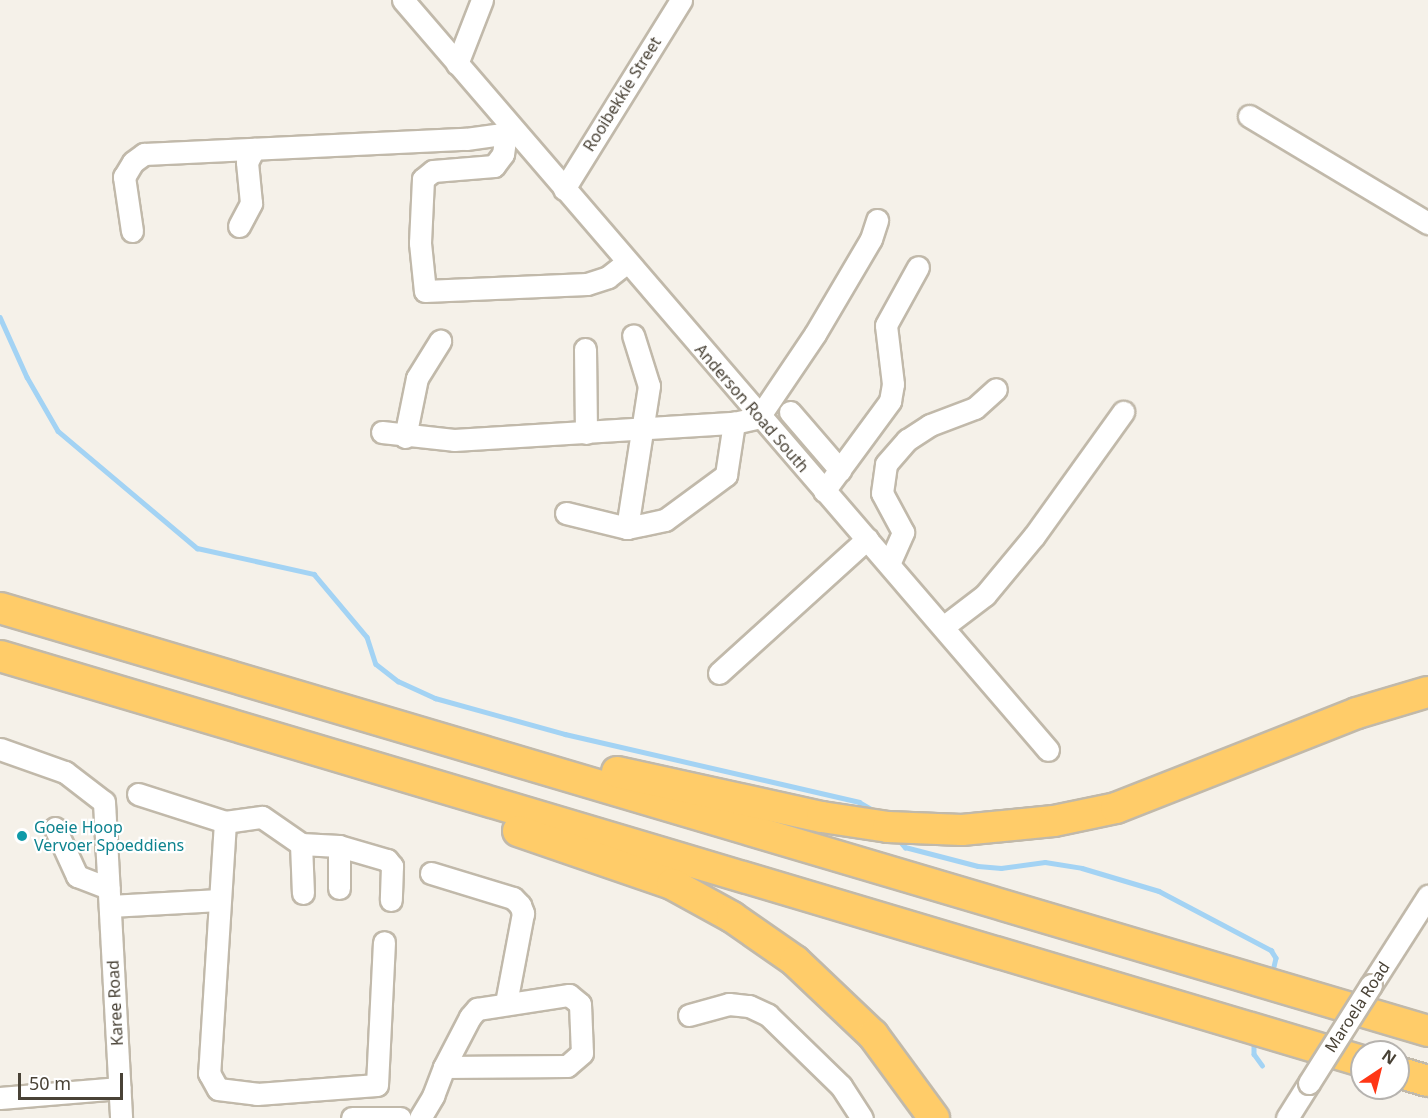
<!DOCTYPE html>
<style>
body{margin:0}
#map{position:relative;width:1428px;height:1118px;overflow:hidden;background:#f5f1e9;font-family:"Noto Sans",sans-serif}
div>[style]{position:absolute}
.stream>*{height:4.5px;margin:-2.25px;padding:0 2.25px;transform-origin:2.25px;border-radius:2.25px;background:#a3d3f4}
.roads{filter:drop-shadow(2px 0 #c1b9aa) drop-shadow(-2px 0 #c1b9aa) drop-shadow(0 2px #c1b9aa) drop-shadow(0 -2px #c1b9aa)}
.minor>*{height:21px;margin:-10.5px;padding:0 10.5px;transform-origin:10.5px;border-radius:10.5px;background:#fff}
.highway>*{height:30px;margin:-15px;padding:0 15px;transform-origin:15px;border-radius:15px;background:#ffcc69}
.bridges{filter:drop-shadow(2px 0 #c1b9aa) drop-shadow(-2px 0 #c1b9aa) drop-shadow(0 2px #c1b9aa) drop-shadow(0 -2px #c1b9aa)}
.minor-bridge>*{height:21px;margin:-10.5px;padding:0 10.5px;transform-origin:10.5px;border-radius:10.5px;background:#fff}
.dots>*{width:16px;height:16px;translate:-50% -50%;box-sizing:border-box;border:3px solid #fff;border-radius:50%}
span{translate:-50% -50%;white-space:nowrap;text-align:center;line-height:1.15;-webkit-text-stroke:4.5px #fff;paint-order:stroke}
.street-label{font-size:16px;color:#494236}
.culture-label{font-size:16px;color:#0d838f}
.left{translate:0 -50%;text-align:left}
.north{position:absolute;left:1350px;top:1040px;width:60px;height:60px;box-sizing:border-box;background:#fff;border:2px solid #b6b3af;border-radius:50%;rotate:35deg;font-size:16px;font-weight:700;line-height:24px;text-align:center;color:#494236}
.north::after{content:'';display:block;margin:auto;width:21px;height:27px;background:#ff3615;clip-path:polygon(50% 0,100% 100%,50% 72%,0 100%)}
.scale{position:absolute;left:18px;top:1073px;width:105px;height:27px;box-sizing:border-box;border:3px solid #494236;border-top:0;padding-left:8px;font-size:18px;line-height:21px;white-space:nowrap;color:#494236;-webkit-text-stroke:4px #fff;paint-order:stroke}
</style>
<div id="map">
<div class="stream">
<i style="left:0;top:317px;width:66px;rotate:65.8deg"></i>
<i style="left:27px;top:377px;width:62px;rotate:60.1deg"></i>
<i style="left:58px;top:431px;width:182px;rotate:40.1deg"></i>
<i style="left:197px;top:548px;width:120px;rotate:12.5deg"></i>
<i style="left:314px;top:574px;width:82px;rotate:49.9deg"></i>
<i style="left:367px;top:637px;width:28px;rotate:72deg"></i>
<i style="left:376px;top:664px;width:28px;rotate:38deg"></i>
<i style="left:398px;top:681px;width:41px;rotate:24.7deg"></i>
<i style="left:435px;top:698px;width:135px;rotate:15.5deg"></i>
<i style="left:565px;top:734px;width:302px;rotate:13deg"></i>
<i style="left:859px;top:802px;width:20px;rotate:30deg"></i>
<i style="left:898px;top:839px;width:11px;rotate:49deg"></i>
<i style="left:905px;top:847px;width:75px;rotate:14.6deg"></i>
<i style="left:978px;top:866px;width:23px;rotate:5deg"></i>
<i style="left:1001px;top:868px;width:44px;rotate:-7.8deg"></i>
<i style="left:1045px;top:862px;width:37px;rotate:9deg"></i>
<i style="left:1082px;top:868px;width:80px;rotate:16.6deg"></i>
<i style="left:1159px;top:891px;width:127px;rotate:27.8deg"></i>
<i style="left:1271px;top:950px;width:9px;rotate:58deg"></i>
<i style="left:1276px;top:958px;width:9px;rotate:103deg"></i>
<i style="left:1254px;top:1042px;width:12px;rotate:90deg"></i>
<i style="left:1254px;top:1054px;width:14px;rotate:54deg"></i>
</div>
<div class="roads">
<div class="minor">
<i style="left:403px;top:0;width:989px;rotate:49.3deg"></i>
<i style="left:457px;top:64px;width:69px;rotate:-68.7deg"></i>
<i style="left:1249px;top:116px;width:209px;rotate:30.9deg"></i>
<i style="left:506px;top:133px;width:21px;rotate:98deg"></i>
<i style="left:503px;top:154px;width:15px;rotate:127deg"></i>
<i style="left:494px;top:166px;width:61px;rotate:175.3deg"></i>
<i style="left:433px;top:171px;width:13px;rotate:141deg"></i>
<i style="left:423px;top:179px;width:64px;rotate:92.7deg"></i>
<i style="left:420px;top:243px;width:48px;rotate:84.1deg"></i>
<i style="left:425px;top:291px;width:162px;rotate:-2.5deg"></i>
<i style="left:587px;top:284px;width:22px;rotate:-18deg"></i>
<i style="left:608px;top:277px;width:24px;rotate:-38deg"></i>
<i style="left:564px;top:189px;width:222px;rotate:-58.2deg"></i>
<i style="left:239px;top:226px;width:26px;rotate:-62deg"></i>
<i style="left:251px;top:203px;width:41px;rotate:-95.6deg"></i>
<i style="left:247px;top:162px;width:15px;rotate:-62deg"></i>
<i style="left:132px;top:231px;width:55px;rotate:-98.4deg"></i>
<i style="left:124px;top:177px;width:17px;rotate:-59deg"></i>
<i style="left:133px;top:162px;width:14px;rotate:-36deg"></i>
<i style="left:144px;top:154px;width:322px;rotate:-2.7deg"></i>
<i style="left:466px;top:139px;width:50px;rotate:-8deg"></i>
<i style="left:585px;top:349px;width:84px;rotate:89.3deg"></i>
<i style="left:790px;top:412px;width:77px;rotate:49.2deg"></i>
<i style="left:382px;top:432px;width:72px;rotate:6.3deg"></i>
<i style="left:454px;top:440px;width:281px;rotate:-3.5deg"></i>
<i style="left:734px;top:423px;width:26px;rotate:-13deg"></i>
<i style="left:759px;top:417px;width:100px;rotate:-56deg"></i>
<i style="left:815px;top:334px;width:110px;rotate:-59.5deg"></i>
<i style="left:871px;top:239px;width:20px;rotate:-72deg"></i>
<i style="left:405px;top:437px;width:60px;rotate:-78.5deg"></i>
<i style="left:417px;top:378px;width:44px;rotate:-58.1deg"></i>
<i style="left:824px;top:491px;width:112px;rotate:-53.7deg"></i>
<i style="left:890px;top:401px;width:17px;rotate:-80deg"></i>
<i style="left:893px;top:384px;width:59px;rotate:-96.8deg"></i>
<i style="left:886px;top:325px;width:66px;rotate:-61.1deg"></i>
<i style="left:566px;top:513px;width:63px;rotate:13.8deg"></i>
<i style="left:627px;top:528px;width:39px;rotate:-12deg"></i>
<i style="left:665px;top:520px;width:76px;rotate:-36.4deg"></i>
<i style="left:726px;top:475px;width:53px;rotate:-81.3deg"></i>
<i style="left:627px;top:528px;width:144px;rotate:-81.2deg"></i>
<i style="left:649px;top:386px;width:53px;rotate:-107.4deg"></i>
<i style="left:889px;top:564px;width:35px;rotate:-66deg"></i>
<i style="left:903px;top:532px;width:44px;rotate:-118.3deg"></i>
<i style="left:882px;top:493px;width:29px;rotate:-82deg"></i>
<i style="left:886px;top:464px;width:32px;rotate:-49deg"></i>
<i style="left:907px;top:440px;width:27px;rotate:-33deg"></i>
<i style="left:930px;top:425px;width:48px;rotate:-20.7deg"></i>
<i style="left:975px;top:408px;width:28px;rotate:-42deg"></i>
<i style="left:943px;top:627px;width:53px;rotate:-37.3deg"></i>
<i style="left:985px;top:595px;width:77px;rotate:-50.3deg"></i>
<i style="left:1034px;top:536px;width:153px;rotate:-54.3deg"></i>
<i style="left:719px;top:673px;width:200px;rotate:-42.2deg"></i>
<i style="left:0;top:749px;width:69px;rotate:19.5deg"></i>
<i style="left:65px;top:772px;width:49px;rotate:37.6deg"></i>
<i style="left:104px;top:802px;width:316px;rotate:86.9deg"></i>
<i style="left:138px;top:794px;width:91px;rotate:17.8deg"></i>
<i style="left:225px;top:822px;width:37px;rotate:-8deg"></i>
<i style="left:262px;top:817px;width:47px;rotate:34.7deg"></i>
<i style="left:301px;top:844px;width:38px;rotate:3deg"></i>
<i style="left:339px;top:846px;width:50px;rotate:16.3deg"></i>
<i style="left:387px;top:860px;width:8px;rotate:50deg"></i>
<i style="left:392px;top:866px;width:34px;rotate:92deg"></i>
<i style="left:225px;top:822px;width:252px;rotate:93.6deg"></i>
<i style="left:209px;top:1073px;width:18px;rotate:61deg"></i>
<i style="left:218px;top:1089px;width:39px;rotate:7deg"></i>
<i style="left:257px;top:1094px;width:120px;rotate:-4.3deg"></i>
<i style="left:377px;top:1085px;width:143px;rotate:-87.2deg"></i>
<i style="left:55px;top:828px;width:53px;rotate:65.4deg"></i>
<i style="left:77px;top:876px;width:34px;rotate:21deg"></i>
<i style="left:301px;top:844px;width:49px;rotate:87.7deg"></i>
<i style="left:431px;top:873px;width:86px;rotate:17deg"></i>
<i style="left:513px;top:898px;width:10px;rotate:45deg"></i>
<i style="left:520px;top:905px;width:9px;rotate:69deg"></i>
<i style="left:523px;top:913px;width:92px;rotate:100.7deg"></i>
<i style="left:339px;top:888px;width:42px;rotate:-90deg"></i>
<i style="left:111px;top:906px;width:107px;rotate:-3.2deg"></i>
<i style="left:1371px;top:985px;width:106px;rotate:-57.4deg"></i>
<i style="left:689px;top:1015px;width:41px;rotate:-15.4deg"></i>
<i style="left:729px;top:1004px;width:20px;rotate:6deg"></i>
<i style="left:749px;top:1006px;width:21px;rotate:25deg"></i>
<i style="left:768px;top:1015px;width:102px;rotate:44.2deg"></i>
<i style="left:841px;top:1086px;width:38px;rotate:57deg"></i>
<i style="left:0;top:1098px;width:120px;rotate:-4.8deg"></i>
<i style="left:352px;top:1118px;width:48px"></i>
<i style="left:420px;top:1118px;width:26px;rotate:-59deg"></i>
<i style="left:433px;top:1096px;width:31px;rotate:-69deg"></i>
<i style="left:444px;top:1067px;width:56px;rotate:-62.5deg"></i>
<i style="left:470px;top:1017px;width:11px;rotate:-49deg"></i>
<i style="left:477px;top:1009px;width:93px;rotate:-8.7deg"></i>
<i style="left:569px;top:995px;width:14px;rotate:39deg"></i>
<i style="left:580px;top:1004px;width:49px;rotate:87.7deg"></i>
<i style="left:582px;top:1053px;width:20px;rotate:139deg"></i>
<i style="left:567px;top:1066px;width:123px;rotate:179.5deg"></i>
<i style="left:1287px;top:1118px;width:41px;rotate:-57.8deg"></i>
</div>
<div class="highway">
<i style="left:0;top:608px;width:1489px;rotate:16.5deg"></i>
<i style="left:0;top:656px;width:1421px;rotate:16.56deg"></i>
<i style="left:617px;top:772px;width:210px;rotate:12.4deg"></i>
<i style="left:822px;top:817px;width:67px;rotate:8.6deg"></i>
<i style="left:888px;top:827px;width:74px;rotate:2.3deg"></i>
<i style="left:962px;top:830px;width:92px;rotate:-5.6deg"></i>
<i style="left:1054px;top:821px;width:63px;rotate:-11.8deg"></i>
<i style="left:1116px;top:808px;width:259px;rotate:-21.5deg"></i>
<i style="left:1357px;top:713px;width:74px;rotate:-16.5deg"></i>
<i style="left:518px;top:831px;width:163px;rotate:19deg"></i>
<i style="left:672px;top:884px;width:68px;rotate:28.8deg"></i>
<i style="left:732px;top:917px;width:77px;rotate:34.9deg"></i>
<i style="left:795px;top:961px;width:108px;rotate:43.5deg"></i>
<i style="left:873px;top:1035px;width:103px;rotate:53.7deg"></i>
<i style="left:1398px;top:1072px;width:31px;rotate:17deg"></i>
</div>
</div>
<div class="bridges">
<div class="minor-bridge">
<i style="left:1309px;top:1083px;width:116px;rotate:-57.7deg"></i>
</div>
</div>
<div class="dots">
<i style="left:22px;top:836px;background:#0f9aa8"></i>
</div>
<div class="street-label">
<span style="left:622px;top:94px;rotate:-58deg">Rooibekkie Street</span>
<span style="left:752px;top:408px;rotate:49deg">Anderson Road South</span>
<span style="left:115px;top:1003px;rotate:-93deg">Karee Road</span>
<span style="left:1357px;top:1007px;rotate:-57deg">Maroela Road</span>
</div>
<div class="culture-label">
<span class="left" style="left:34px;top:836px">Goeie Hoop<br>Vervoer Spoeddiens</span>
</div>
<div class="north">N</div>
<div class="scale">50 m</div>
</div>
